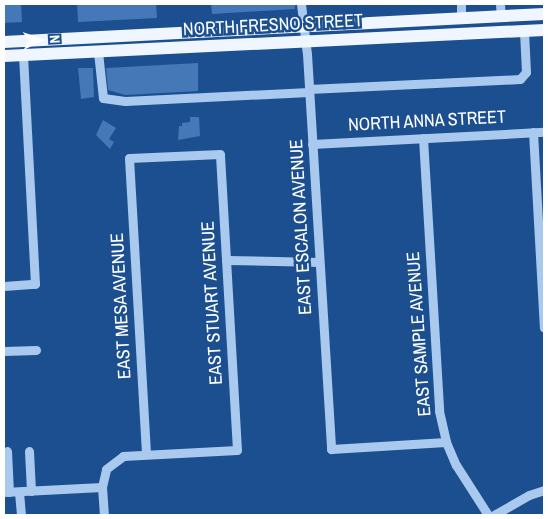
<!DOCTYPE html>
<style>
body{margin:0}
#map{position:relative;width:548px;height:519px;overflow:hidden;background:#1b4f8f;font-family:"Archivo Narrow",sans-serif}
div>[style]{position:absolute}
.building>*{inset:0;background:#4478b7}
.minor>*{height:9px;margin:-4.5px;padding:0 4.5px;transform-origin:4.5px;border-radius:4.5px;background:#a9c9ee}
.major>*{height:12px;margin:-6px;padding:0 6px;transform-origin:6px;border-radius:6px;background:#f0f6ff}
span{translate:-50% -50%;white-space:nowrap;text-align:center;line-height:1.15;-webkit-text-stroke:5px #1b4f8f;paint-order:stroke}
.street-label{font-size:18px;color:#fff}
.frame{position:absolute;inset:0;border:5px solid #fff;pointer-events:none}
.north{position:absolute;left:15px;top:15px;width:50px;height:50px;-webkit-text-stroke:4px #1b4f8f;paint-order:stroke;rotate:87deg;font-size:14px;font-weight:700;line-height:20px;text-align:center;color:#fff}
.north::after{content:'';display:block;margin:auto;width:18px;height:22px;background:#fff;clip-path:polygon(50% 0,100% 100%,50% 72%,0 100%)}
</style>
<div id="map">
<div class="building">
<i style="clip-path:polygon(4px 4px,21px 4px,22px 22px,4px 23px)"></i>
<i style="clip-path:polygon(77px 4px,156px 4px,157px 18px,78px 22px)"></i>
<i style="clip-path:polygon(211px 4px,295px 4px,295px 9px,212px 14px)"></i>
<i style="clip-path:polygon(198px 63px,198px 91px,125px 95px,108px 90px,106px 68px)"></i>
<i style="clip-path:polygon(78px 68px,93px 68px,94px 97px,81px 99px)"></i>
<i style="clip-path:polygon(190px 117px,199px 117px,200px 136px,178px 140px,179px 126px,182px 126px,182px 123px,190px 122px)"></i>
<i style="clip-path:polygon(103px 120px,116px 128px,109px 139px,114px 142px,110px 149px,96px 135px)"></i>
</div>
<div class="minor">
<i style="left:301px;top:4px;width:50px;rotate:83.2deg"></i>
<i style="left:307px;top:54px;width:396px;rotate:86.5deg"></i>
<i style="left:331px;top:449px;width:115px;rotate:-3.5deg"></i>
<i style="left:461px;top:4px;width:15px;rotate:90deg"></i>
<i style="left:500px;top:4px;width:13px;rotate:86deg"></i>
<i style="left:98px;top:52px;width:46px;rotate:83.8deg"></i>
<i style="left:103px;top:98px;width:22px;rotate:8deg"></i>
<i style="left:125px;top:101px;width:184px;rotate:-2.8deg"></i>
<i style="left:309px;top:89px;width:211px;rotate:-2.7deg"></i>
<i style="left:520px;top:79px;width:9px;rotate:-49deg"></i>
<i style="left:526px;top:72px;width:41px;rotate:-92.8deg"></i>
<i style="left:533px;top:132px;width:196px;rotate:86.8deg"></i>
<i style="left:423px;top:138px;width:273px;rotate:86.6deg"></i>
<i style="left:439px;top:411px;width:32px;rotate:77deg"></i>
<i style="left:446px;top:442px;width:25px;rotate:67deg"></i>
<i style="left:456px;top:465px;width:59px;rotate:57.4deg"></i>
<i style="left:312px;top:144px;width:232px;rotate:-3deg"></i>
<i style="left:226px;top:260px;width:93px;rotate:1.2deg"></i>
<i style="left:4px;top:286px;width:31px;rotate:-4deg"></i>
<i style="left:35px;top:284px;width:229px;rotate:-93deg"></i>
<i style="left:4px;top:351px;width:32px;rotate:-2deg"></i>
<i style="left:7px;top:451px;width:41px;rotate:87.2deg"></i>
<i style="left:29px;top:451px;width:40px;rotate:87.1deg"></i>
<i style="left:102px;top:487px;width:28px;rotate:86deg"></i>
<i style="left:4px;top:492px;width:98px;rotate:-2.9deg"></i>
<i style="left:102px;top:487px;width:18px;rotate:-77deg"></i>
<i style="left:106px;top:469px;width:21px;rotate:-37deg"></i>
<i style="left:123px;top:456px;width:114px;rotate:-3deg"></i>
<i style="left:237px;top:450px;width:296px;rotate:-93.3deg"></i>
<i style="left:220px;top:154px;width:91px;rotate:177.5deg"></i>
<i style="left:129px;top:158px;width:296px;rotate:86.7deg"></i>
<i style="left:19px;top:492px;width:23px;rotate:85deg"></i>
<i style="left:494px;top:515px;width:40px;rotate:-29.7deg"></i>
<i style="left:529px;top:495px;width:16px;rotate:-18deg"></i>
</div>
<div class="major">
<i style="left:4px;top:42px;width:541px;rotate:-2.97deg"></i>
<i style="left:4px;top:56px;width:541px;rotate:-2.76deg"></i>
</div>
<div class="street-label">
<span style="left:273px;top:25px;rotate:-3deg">NORTH FRESNO STREET</span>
<span style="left:427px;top:121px;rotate:-3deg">NORTH ANNA STREET</span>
<span style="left:301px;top:227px;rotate:-93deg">EAST ESCALON AVENUE</span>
<span style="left:212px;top:303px;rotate:-93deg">EAST STUART AVENUE</span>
<span style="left:121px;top:306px;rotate:-93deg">EAST MESA AVENUE</span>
<span style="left:419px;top:334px;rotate:-94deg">EAST SAMPLE AVENUE</span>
</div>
<div class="frame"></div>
<div class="north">N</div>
</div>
